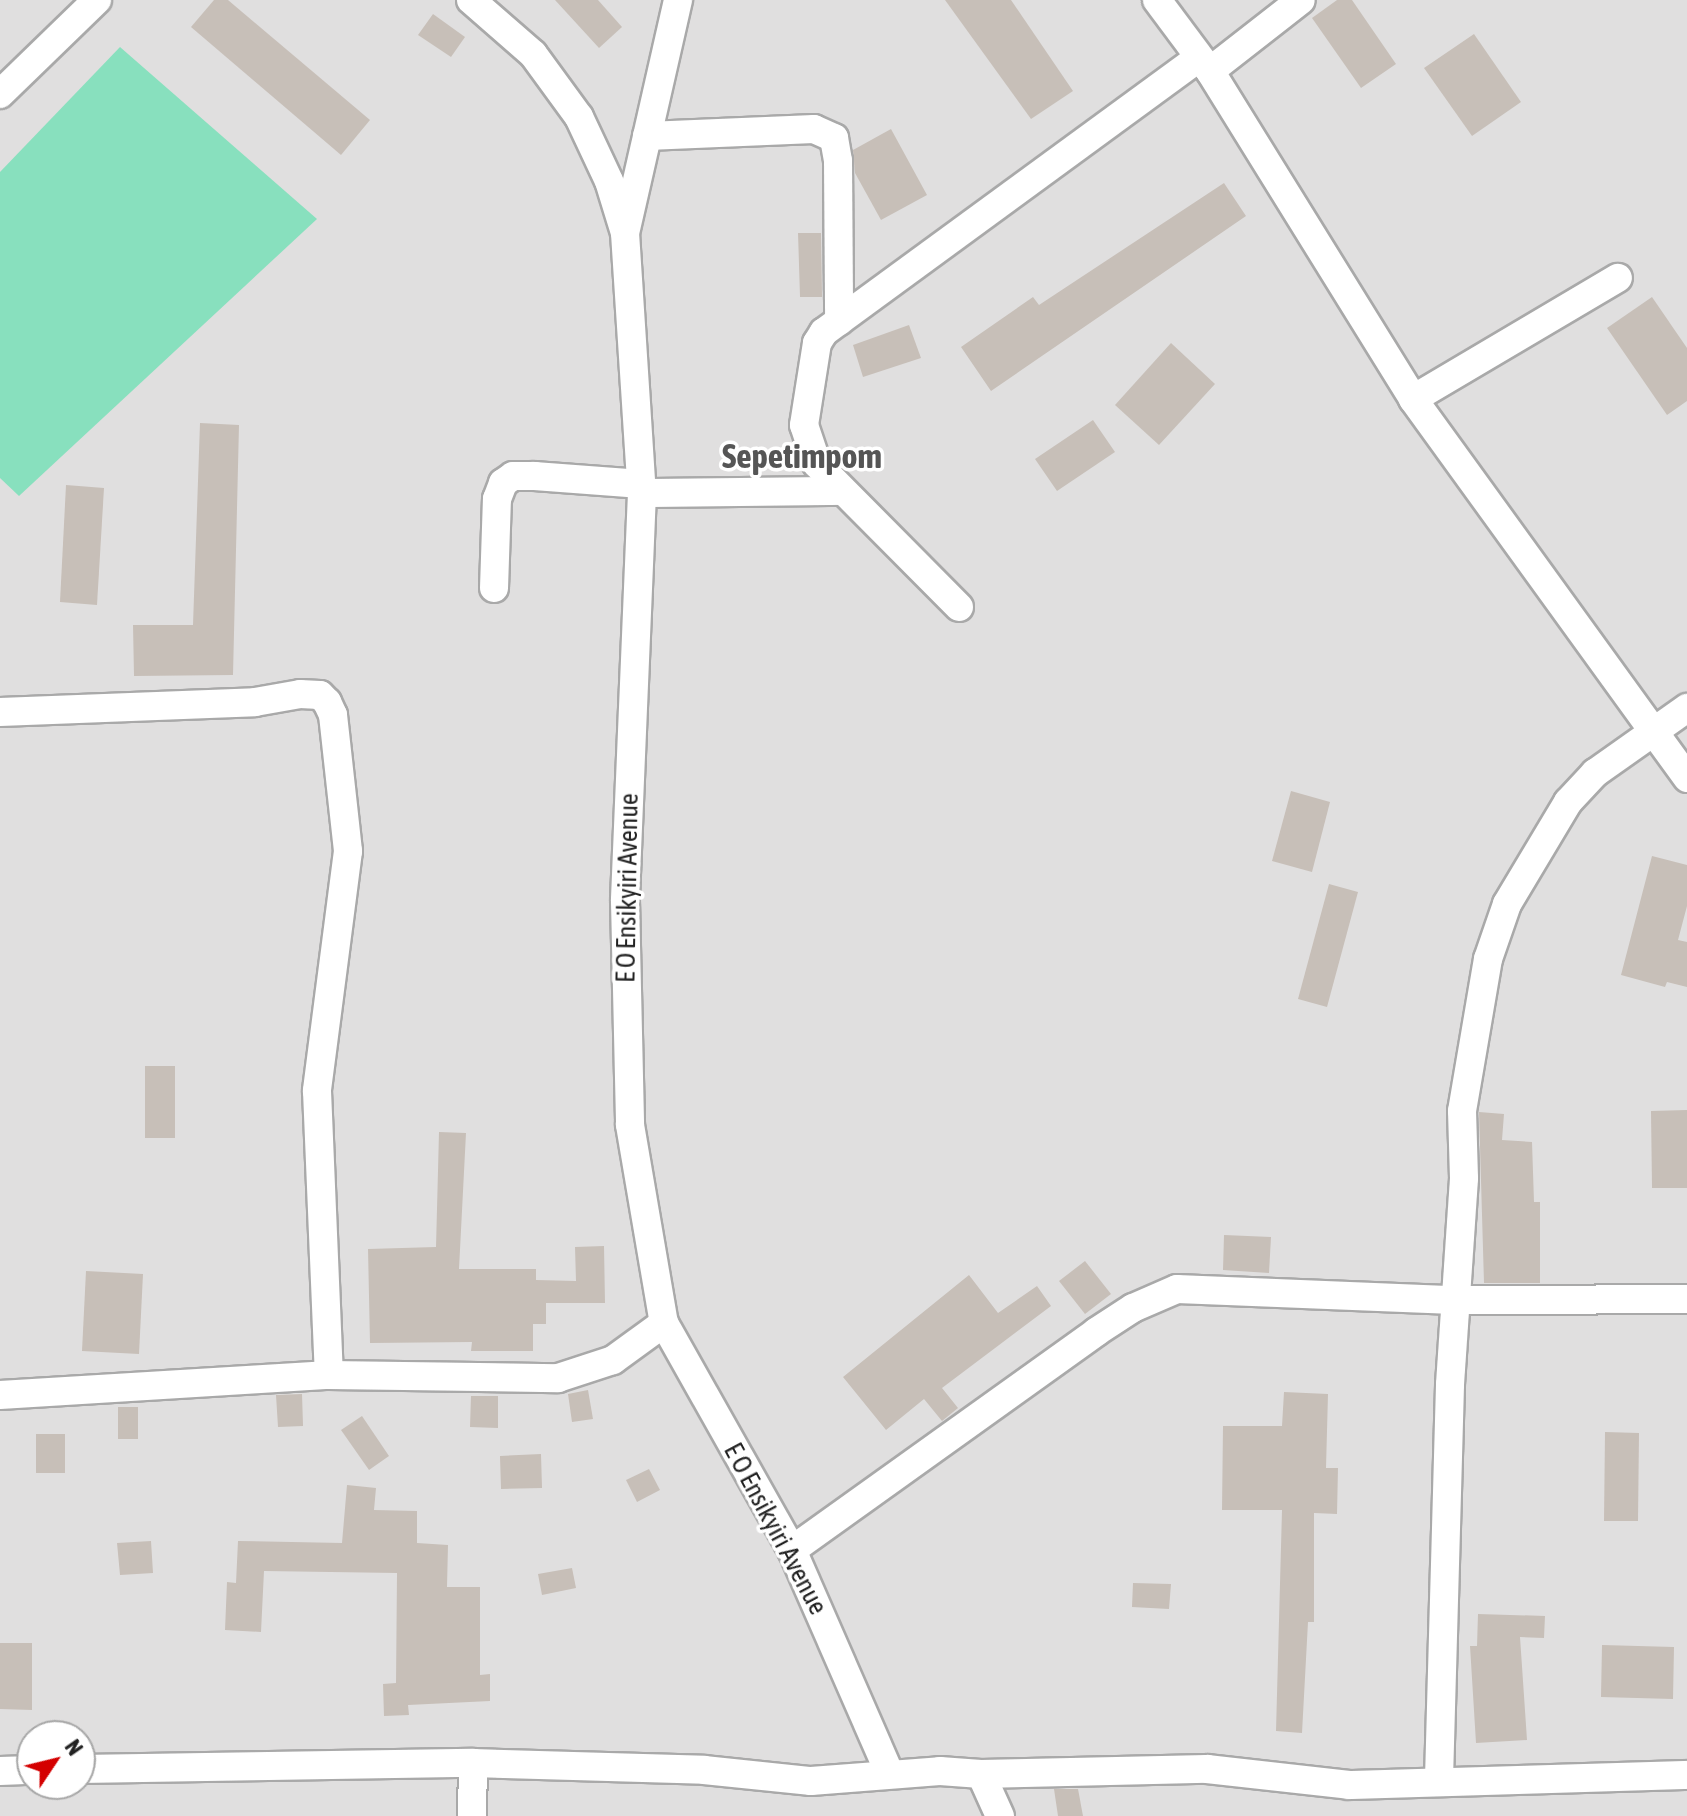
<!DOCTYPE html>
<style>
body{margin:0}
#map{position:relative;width:1687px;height:1816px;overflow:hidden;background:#f2efe9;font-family:"Asap Condensed",sans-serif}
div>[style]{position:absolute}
.residential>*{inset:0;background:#e0dfdf}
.pitch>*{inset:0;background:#88e0be}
.building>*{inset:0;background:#c7bfb8}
.roads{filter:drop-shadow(2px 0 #a9a9a9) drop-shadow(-2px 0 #a9a9a9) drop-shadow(0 2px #a9a9a9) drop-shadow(0 -2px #a9a9a9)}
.minor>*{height:28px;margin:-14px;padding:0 14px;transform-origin:14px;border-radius:14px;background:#fff}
span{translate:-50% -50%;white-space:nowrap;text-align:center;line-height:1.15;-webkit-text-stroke:7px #fff;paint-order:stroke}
.street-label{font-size:26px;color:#222}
.district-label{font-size:34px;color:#555;font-weight:700}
.north{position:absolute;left:16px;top:1720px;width:80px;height:80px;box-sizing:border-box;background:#fff;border:2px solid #a7a7a7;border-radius:50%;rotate:55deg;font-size:22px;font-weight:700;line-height:32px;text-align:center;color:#222}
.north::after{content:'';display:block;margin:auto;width:28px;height:36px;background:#d40000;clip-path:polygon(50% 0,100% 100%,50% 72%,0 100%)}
</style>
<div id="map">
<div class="residential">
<i style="clip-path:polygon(evenodd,0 0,1687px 0,1687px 1816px,0 1816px,0 0,32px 1736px,80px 1736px,80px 1784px,32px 1784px,32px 1736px)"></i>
</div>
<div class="pitch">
<i style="clip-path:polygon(120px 47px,317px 219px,19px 496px,0 478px,0 172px)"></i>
</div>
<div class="building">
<i style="clip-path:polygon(214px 0,228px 0,370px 120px,341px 155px,191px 27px)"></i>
<i style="clip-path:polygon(555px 0,598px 0,622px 27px,599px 48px)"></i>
<i style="clip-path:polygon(945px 0,1011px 0,1073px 91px,1031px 119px)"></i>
<i style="clip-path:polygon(1337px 0,1352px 0,1396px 64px,1361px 88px,1312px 18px)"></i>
<i style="clip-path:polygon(433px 14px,465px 37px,451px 57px,418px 35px)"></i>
<i style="clip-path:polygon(1474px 34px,1521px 102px,1472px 136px,1424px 68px)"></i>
<i style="clip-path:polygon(891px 129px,927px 195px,881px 220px,855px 173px,853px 150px)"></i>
<i style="clip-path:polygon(1224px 183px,1246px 216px,991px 391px,961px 347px,1033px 297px,1039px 305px)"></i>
<i style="clip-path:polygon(798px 233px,821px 233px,822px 297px,800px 297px)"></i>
<i style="clip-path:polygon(1652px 297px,1687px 348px,1687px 401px,1667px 415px,1607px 328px)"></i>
<i style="clip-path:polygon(909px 325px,921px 358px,863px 377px,853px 345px)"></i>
<i style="clip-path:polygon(1171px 343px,1215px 384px,1159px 445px,1115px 405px)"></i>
<i style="clip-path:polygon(1093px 420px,1115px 452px,1057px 491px,1035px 459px)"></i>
<i style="clip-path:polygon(200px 423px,239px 425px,233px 675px,134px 676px,133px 625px,193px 625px)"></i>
<i style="clip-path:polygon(66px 485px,104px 488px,97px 605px,60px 602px)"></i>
<i style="clip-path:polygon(1291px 791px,1330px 802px,1312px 872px,1272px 861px)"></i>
<i style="clip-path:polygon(1652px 856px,1687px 865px,1687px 906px,1678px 940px,1687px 942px,1687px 987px,1667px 982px,1665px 987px,1621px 975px)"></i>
<i style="clip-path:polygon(1329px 884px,1358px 892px,1327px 1007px,1298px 999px)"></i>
<i style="clip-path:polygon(145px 1066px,175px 1066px,175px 1138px,145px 1138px)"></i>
<i style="clip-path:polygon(1687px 1110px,1687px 1188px,1652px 1188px,1651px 1111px)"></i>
<i style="clip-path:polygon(1479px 1112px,1504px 1114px,1502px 1140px,1532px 1142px,1534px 1202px,1540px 1202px,1540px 1283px,1484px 1283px)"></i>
<i style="clip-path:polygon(439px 1132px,466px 1133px,459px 1269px,536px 1269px,536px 1280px,576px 1281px,575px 1247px,604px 1246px,605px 1303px,546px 1303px,546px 1324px,533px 1324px,533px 1351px,471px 1351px,472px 1342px,370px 1343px,368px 1249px,436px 1247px)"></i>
<i style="clip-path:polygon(1224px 1235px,1271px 1237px,1269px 1273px,1223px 1270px)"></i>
<i style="clip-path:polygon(1085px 1261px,1111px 1294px,1085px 1314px,1059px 1281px)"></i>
<i style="clip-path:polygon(86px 1271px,143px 1274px,139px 1354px,82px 1351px)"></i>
<i style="clip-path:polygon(969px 1275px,998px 1313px,1037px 1286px,1051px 1306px,942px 1388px,958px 1408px,942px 1421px,924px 1399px,886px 1430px,843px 1377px)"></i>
<i style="clip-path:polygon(588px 1390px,593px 1419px,572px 1422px,568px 1394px)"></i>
<i style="clip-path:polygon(1284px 1392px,1328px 1394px,1326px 1468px,1338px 1468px,1337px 1514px,1314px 1513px,1314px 1622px,1308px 1622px,1302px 1733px,1276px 1731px,1282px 1510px,1222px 1510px,1223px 1426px,1282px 1426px)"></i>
<i style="clip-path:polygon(302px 1394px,303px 1426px,278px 1427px,276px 1395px)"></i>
<i style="clip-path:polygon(471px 1396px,498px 1396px,498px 1428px,470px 1427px)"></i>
<i style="clip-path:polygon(118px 1407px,138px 1407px,138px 1439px,118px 1439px)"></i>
<i style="clip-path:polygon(362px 1416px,389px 1456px,369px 1470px,341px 1430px)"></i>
<i style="clip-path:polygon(1605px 1432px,1639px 1433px,1638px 1521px,1604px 1521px)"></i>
<i style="clip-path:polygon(36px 1434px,65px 1434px,65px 1473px,36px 1473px)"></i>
<i style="clip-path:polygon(541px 1454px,542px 1488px,501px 1489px,500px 1456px)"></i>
<i style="clip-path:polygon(649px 1469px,660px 1490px,637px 1502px,626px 1480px)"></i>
<i style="clip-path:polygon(347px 1485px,376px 1488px,374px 1510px,417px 1511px,417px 1543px,448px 1545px,447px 1587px,480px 1587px,480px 1675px,490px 1674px,490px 1701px,408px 1705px,409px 1715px,384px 1716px,383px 1684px,396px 1683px,397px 1573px,264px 1571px,261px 1632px,225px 1630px,227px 1582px,236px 1583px,238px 1541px,342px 1543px)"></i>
<i style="clip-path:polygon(151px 1541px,153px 1573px,120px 1575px,117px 1543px)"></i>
<i style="clip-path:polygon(572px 1568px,576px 1588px,542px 1595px,538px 1574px)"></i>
<i style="clip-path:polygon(1133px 1583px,1171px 1584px,1169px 1609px,1132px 1607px)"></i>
<i style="clip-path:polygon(1478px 1614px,1545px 1616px,1544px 1638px,1520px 1637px,1527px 1740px,1476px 1743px,1470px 1646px,1477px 1646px)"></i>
<i style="clip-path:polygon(0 1643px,32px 1643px,32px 1710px,0 1709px)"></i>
<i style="clip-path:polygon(1602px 1645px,1674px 1647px,1673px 1699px,1601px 1697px)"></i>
<i style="clip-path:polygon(1054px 1789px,1078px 1789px,1083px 1816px,1058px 1816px)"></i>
</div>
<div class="roads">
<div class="minor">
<i style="left:471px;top:0;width:82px;rotate:41.1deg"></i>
<i style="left:533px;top:54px;width:78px;rotate:53.9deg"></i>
<i style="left:579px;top:117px;width:71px;rotate:64.9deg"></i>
<i style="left:609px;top:181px;width:54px;rotate:72.9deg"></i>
<i style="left:625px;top:233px;width:261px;rotate:86.3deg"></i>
<i style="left:642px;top:493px;width:408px;rotate:92.4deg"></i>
<i style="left:625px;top:901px;width:224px;rotate:88.7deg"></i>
<i style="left:630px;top:1125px;width:201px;rotate:80.3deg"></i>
<i style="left:664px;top:1323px;width:261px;rotate:60.6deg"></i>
<i style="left:792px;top:1550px;width:242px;rotate:66.4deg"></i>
<i style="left:1157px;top:0;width:89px;rotate:53.3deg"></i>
<i style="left:1210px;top:71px;width:386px;rotate:58.2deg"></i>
<i style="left:1413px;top:399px;width:468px;rotate:54.1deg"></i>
<i style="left:1210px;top:71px;width:115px;rotate:-38deg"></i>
<i style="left:0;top:94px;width:135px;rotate:-44.1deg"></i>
<i style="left:647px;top:136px;width:167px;rotate:-2.4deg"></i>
<i style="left:814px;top:129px;width:22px;rotate:24deg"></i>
<i style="left:834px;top:138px;width:23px;rotate:80deg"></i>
<i style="left:838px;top:161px;width:160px;rotate:89.6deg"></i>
<i style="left:626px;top:229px;width:235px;rotate:-77.2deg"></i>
<i style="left:1413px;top:399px;width:238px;rotate:-30.6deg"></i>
<i style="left:642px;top:493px;width:196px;rotate:-0.6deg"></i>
<i style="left:494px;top:588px;width:89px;rotate:-88.1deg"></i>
<i style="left:497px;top:499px;width:17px;rotate:-69deg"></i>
<i style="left:503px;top:483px;width:12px;rotate:-35deg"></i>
<i style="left:513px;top:476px;width:22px"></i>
<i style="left:535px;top:476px;width:106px;rotate:4.3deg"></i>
<i style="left:959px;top:607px;width:202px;rotate:-134.8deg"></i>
<i style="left:817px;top:464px;width:41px;rotate:-108.4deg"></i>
<i style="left:804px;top:425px;width:83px;rotate:-81deg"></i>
<i style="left:817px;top:343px;width:13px;rotate:-58deg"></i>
<i style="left:824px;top:332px;width:464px;rotate:-36.2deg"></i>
<i style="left:0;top:712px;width:255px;rotate:-2.2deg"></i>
<i style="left:255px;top:702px;width:46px;rotate:-10.1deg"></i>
<i style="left:300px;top:694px;width:20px;rotate:3deg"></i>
<i style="left:320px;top:695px;width:10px;rotate:45deg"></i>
<i style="left:327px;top:702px;width:14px;rotate:65deg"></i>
<i style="left:333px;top:715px;width:137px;rotate:83.7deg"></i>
<i style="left:348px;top:851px;width:242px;rotate:97.4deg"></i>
<i style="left:317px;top:1091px;width:284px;rotate:87.6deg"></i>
<i style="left:0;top:1395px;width:330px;rotate:-3.5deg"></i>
<i style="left:329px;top:1375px;width:229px;rotate:0.8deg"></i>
<i style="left:558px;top:1378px;width:58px;rotate:-18.1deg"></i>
<i style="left:613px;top:1360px;width:63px;rotate:-36deg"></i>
<i style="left:792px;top:1550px;width:374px;rotate:-35.6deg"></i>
<i style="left:1096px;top:1332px;width:44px;rotate:-33deg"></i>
<i style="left:1133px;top:1308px;width:48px;rotate:-23.4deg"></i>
<i style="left:1177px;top:1289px;width:277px;rotate:2.3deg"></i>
<i style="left:1454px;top:1300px;width:233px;rotate:-0.2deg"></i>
<i style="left:80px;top:1769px;width:393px;rotate:-0.9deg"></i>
<i style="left:473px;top:1763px;width:231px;rotate:1.7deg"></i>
<i style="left:704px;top:1770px;width:108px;rotate:5.9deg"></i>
<i style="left:811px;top:1781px;width:129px;rotate:-4.4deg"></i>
<i style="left:940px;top:1771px;width:41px;rotate:4.2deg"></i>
<i style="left:981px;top:1774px;width:46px;rotate:65.7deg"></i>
<i style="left:0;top:1771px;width:32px;rotate:-2deg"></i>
<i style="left:981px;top:1774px;width:226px;rotate:-1.3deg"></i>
<i style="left:1207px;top:1769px;width:143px;rotate:6.4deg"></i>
<i style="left:1349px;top:1785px;width:338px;rotate:-1.7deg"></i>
<i style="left:1439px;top:1779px;width:395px;rotate:-88.4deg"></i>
<i style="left:1450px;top:1384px;width:206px;rotate:-86.1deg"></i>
<i style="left:1464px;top:1178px;width:67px;rotate:-91.7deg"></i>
<i style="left:1462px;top:1111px;width:154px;rotate:-80.3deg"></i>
<i style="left:1488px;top:959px;width:58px;rotate:-70.9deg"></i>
<i style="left:1507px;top:904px;width:119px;rotate:-59.1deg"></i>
<i style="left:1568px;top:802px;width:40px;rotate:-47deg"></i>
<i style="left:1595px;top:773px;width:113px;rotate:-35.2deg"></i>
<i style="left:472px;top:1816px;width:53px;rotate:-88.9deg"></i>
</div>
</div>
<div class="street-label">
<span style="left:628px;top:888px;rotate:-89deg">E O Ensikyiri Avenue</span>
<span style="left:775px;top:1529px;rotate:62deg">E O Ensikyiri Avenue</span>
</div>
<div class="district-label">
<span style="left:802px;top:456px">Sepetimpom</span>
</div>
<div class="north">N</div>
</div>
